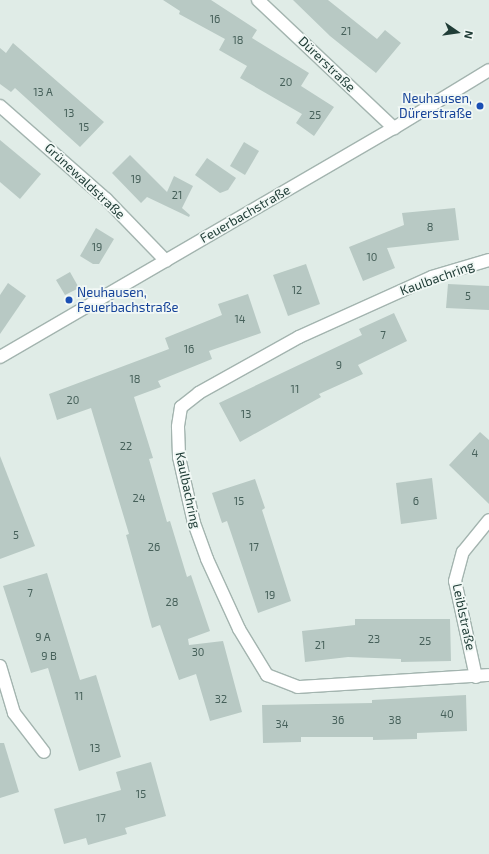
<!DOCTYPE html>
<meta charset="utf-8">
<style>
body{margin:0}
#map{position:relative;width:489px;height:854px;overflow:hidden;background:#e0ece7;font-family:"Exo 2",sans-serif}
div>[style]{position:absolute}
.building>*{inset:0;background:#b8c9c4}
.roads{filter:drop-shadow(1px 0 #a3b4af) drop-shadow(-1px 0 #a3b4af) drop-shadow(0 1px #a3b4af) drop-shadow(0 -1px #a3b4af)}
.street>*{height:12px;margin:-6px;padding:0 6px;transform-origin:6px;border-radius:6px;background:#fff}
.dots>*{width:11px;height:11px;translate:-50% -50%;box-sizing:border-box;border:2px solid #f1f8f5;border-radius:50%}
span{translate:-50% -50%;white-space:nowrap;text-align:center;line-height:1.15;-webkit-text-stroke:3.5px #f1f8f5;paint-order:stroke}
.number-label{font-size:11px;color:#46605a}
.number-label span{-webkit-text-stroke-width:0}
.street-label{font-size:13px;color:#203d37}
.transit-label{font-size:13px;color:#164399}
.right{translate:-100% -50%;text-align:right}
.left{translate:0 -50%;text-align:left}
.north{position:absolute;left:437px;top:12px;width:40px;height:40px;-webkit-text-stroke:3px #f1f8f5;paint-order:stroke;rotate:103deg;font-size:11px;font-weight:700;line-height:16px;text-align:center;color:#203d37}
.north::after{content:'';display:block;margin:auto;width:14px;height:18px;background:#203d37;clip-path:polygon(50% 0,100% 100%,50% 72%,0 100%)}
</style>
<div id="map">
<div class="building">
<i style="clip-path:polygon(163px 0,211px 0,257px 30px,252px 38px,309px 73px,301px 86px,334px 107px,314px 136px,296px 123px,302px 114px,240px 78px,247px 66px,219px 50px,225px 39px,179px 14px,180px 11px)"></i>
<i style="clip-path:polygon(293px 0,328px 0,377px 39px,385px 30px,401px 43px,376px 73px,330px 36px)"></i>
<i style="clip-path:polygon(13px 43px,104px 122px,80px 147px,15px 88px,11px 92px,0 84px,0 48px,6px 53px)"></i>
<i style="clip-path:polygon(0 140px,41px 174px,20px 199px,0 182px)"></i>
<i style="clip-path:polygon(244px 142px,259px 151px,245px 175px,230px 166px)"></i>
<i style="clip-path:polygon(130px 155px,167px 192px,174px 176px,193px 186px,182px 208px,190px 215px,189px 217px,147px 197px,141px 203px,112px 173px)"></i>
<i style="clip-path:polygon(207px 158px,236px 178px,228px 190px,220px 193px,195px 175px)"></i>
<i style="clip-path:polygon(455px 208px,459px 240px,387px 248px,395px 268px,363px 281px,349px 247px,404px 225px,402px 213px)"></i>
<i style="clip-path:polygon(96px 228px,114px 239px,99px 264px,93px 264px,80px 256px)"></i>
<i style="clip-path:polygon(306px 264px,320px 304px,288px 316px,273px 275px)"></i>
<i style="clip-path:polygon(70px 272px,79px 288px,65px 295px,56px 280px)"></i>
<i style="clip-path:polygon(8px 283px,26px 296px,0 334px,0 295px)"></i>
<i style="clip-path:polygon(448px 284px,489px 286px,489px 310px,446px 308px)"></i>
<i style="clip-path:polygon(248px 294px,261px 333px,209px 351px,212px 359px,158px 381px,161px 387px,134px 397px,153px 458px,149px 459px,167px 522px,170px 521px,187px 577px,191px 575px,210px 631px,188px 639px,189px 645px,223px 641px,242px 712px,210px 721px,196px 674px,179px 680px,160px 625px,152px 628px,126px 535px,129px 534px,91px 408px,57px 420px,49px 394px,169px 349px,165px 338px,222px 315px,218px 304px)"></i>
<i style="clip-path:polygon(394px 313px,407px 341px,358px 365px,363px 374px,319px 394px,321px 397px,240px 442px,219px 403px,362px 335px,359px 329px)"></i>
<i style="clip-path:polygon(480px 432px,489px 440px,489px 504px,449px 465px)"></i>
<i style="clip-path:polygon(0 456px,35px 546px,0 559px)"></i>
<i style="clip-path:polygon(432px 478px,437px 519px,401px 524px,396px 483px)"></i>
<i style="clip-path:polygon(255px 479px,265px 508px,262px 510px,291px 601px,258px 613px,227px 521px,222px 523px,212px 493px)"></i>
<i style="clip-path:polygon(47px 573px,80px 680px,96px 675px,121px 757px,79px 771px,48px 668px,31px 673px,3px 586px)"></i>
<i style="clip-path:polygon(355px 619px,450px 619px,451px 661px,401px 662px,401px 659px,348px 657px,305px 662px,302px 631px,355px 625px)"></i>
<i style="clip-path:polygon(466px 695px,467px 731px,417px 733px,417px 739px,373px 740px,373px 737px,301px 737px,301px 742px,263px 743px,262px 705px,372px 703px,372px 700px)"></i>
<i style="clip-path:polygon(0 743px,4px 743px,19px 792px,0 798px)"></i>
<i style="clip-path:polygon(151px 762px,166px 816px,125px 828px,127px 834px,88px 845px,86px 838px,64px 844px,54px 809px,121px 790px,116px 772px)"></i>
</div>
<div class="roads">
<div class="street">
<i style="left:258px;top:0;width:187px;rotate:43.3deg"></i>
<i style="left:0;top:106px;width:141px;rotate:41.3deg"></i>
<i style="left:106px;top:199px;width:86px;rotate:45.9deg"></i>
<i style="left:489px;top:260px;width:59px;rotate:163.4deg"></i>
<i style="left:432px;top:277px;width:146px;rotate:155.7deg"></i>
<i style="left:299px;top:337px;width:115px;rotate:150.8deg"></i>
<i style="left:199px;top:393px;width:23px;rotate:142deg"></i>
<i style="left:181px;top:407px;width:20px;rotate:99deg"></i>
<i style="left:178px;top:427px;width:30px;rotate:88deg"></i>
<i style="left:179px;top:457px;width:68px;rotate:77.2deg"></i>
<i style="left:194px;top:523px;width:38px;rotate:70deg"></i>
<i style="left:207px;top:559px;width:77px;rotate:65.4deg"></i>
<i style="left:239px;top:629px;width:54px;rotate:58.7deg"></i>
<i style="left:267px;top:675px;width:33px;rotate:21deg"></i>
<i style="left:298px;top:687px;width:191px;rotate:-3.6deg"></i>
<i style="left:0;top:357px;width:456px;rotate:-30.2deg"></i>
<i style="left:394px;top:128px;width:111px;rotate:-31.4deg"></i>
<i style="left:0;top:666px;width:49px;rotate:73.4deg"></i>
<i style="left:14px;top:713px;width:49px;rotate:52.4deg"></i>
<i style="left:476px;top:677px;width:98px;rotate:-102.3deg"></i>
<i style="left:455px;top:581px;width:30px;rotate:-75deg"></i>
<i style="left:463px;top:552px;width:41px;rotate:-50.9deg"></i>
</div>
</div>
<div class="dots">
<i style="left:480px;top:106px;background:#1a4fb4"></i>
<i style="left:69px;top:300px;background:#1a4fb4"></i>
</div>
<div class="number-label">
<span style="left:215px;top:19px">16</span>
<span style="left:346px;top:31px">21</span>
<span style="left:238px;top:40px">18</span>
<span style="left:286px;top:82px">20</span>
<span style="left:43px;top:92px">13 A</span>
<span style="left:69px;top:113px">13</span>
<span style="left:315px;top:115px">25</span>
<span style="left:84px;top:127px">15</span>
<span style="left:136px;top:179px">19</span>
<span style="left:177px;top:195px">21</span>
<span style="left:430px;top:227px">8</span>
<span style="left:97px;top:247px">19</span>
<span style="left:372px;top:257px">10</span>
<span style="left:297px;top:290px">12</span>
<span style="left:468px;top:296px">5</span>
<span style="left:240px;top:319px">14</span>
<span style="left:383px;top:335px">7</span>
<span style="left:189px;top:349px">16</span>
<span style="left:339px;top:365px">9</span>
<span style="left:135px;top:379px">18</span>
<span style="left:295px;top:389px">11</span>
<span style="left:73px;top:400px">20</span>
<span style="left:246px;top:414px">13</span>
<span style="left:126px;top:446px">22</span>
<span style="left:475px;top:453px">4</span>
<span style="left:139px;top:498px">24</span>
<span style="left:239px;top:501px">15</span>
<span style="left:416px;top:501px">6</span>
<span style="left:16px;top:535px">5</span>
<span style="left:154px;top:547px">26</span>
<span style="left:254px;top:547px">17</span>
<span style="left:30px;top:593px">7</span>
<span style="left:270px;top:595px">19</span>
<span style="left:172px;top:602px">28</span>
<span style="left:43px;top:637px">9 A</span>
<span style="left:374px;top:639px">23</span>
<span style="left:425px;top:641px">25</span>
<span style="left:320px;top:645px">21</span>
<span style="left:198px;top:652px">30</span>
<span style="left:49px;top:656px">9 B</span>
<span style="left:79px;top:696px">11</span>
<span style="left:221px;top:699px">32</span>
<span style="left:447px;top:714px">40</span>
<span style="left:338px;top:720px">36</span>
<span style="left:395px;top:720px">38</span>
<span style="left:282px;top:724px">34</span>
<span style="left:95px;top:748px">13</span>
<span style="left:141px;top:794px">15</span>
<span style="left:101px;top:818px">17</span>
</div>
<div class="street-label">
<span style="left:327px;top:64px;rotate:44deg">Dürerstraße</span>
<span style="left:85px;top:181px;rotate:43deg">Grünewaldstraße</span>
<span style="left:245px;top:214px;rotate:-30deg">Feuerbachstraße</span>
<span style="left:437px;top:278px;rotate:-20deg">Kaulbachring</span>
<span style="left:188px;top:490px;rotate:78deg">Kaulbachring</span>
<span style="left:464px;top:617px;rotate:78deg">Leiblstraße</span>
</div>
<div class="transit-label">
<span class="right" style="left:472px;top:106px">Neuhausen,<br>Dürerstraße</span>
<span class="left" style="left:77px;top:300px">Neuhausen,<br>Feuerbachstraße</span>
</div>
<div class="north">N</div>
</div>
